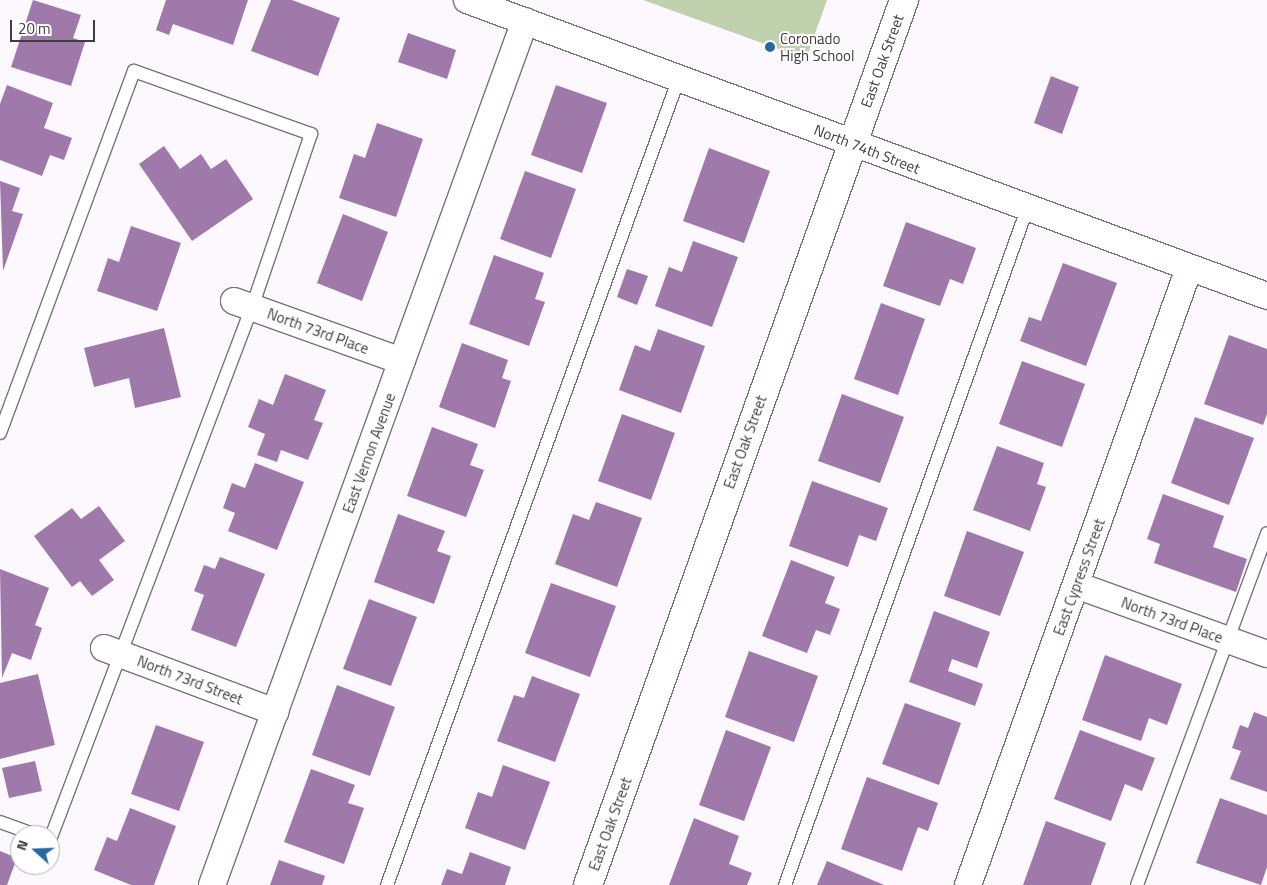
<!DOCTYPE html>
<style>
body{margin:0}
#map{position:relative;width:1267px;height:885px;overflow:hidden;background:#fdf8fe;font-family:"Titillium Web",sans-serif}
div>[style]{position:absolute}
.green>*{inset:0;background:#c0d1ad}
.building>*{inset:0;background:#9f79aa}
.roads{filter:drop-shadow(1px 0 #79727b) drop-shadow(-1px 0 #79727b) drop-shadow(0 1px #79727b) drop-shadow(0 -1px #79727b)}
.service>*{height:12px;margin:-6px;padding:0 6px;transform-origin:6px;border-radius:6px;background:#fff}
.minor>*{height:26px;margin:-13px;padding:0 13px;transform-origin:13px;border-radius:13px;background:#fff}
.tertiary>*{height:28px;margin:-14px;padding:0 14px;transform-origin:14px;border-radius:14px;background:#fff}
.dots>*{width:14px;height:14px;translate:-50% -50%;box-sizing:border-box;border:2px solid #fff;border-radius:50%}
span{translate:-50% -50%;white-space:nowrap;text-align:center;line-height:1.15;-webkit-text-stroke:4px #fff;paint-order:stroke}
.poi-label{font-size:15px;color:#3f3b40}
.left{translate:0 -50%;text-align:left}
.street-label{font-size:15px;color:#3f3b40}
.north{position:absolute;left:10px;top:825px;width:50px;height:50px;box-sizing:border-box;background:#fff;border:1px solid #b2b1b3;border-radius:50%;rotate:290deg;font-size:14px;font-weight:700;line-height:20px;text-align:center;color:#3f3b40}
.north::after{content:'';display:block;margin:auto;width:18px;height:22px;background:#27699f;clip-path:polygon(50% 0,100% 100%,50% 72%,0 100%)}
.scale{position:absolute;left:10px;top:20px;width:85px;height:22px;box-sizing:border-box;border:2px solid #3f3b40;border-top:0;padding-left:6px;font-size:15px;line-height:18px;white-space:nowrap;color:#3f3b40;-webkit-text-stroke:4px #fff;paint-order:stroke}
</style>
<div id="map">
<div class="green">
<i style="clip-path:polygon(643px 0,827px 0,806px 59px)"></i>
</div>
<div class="building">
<i style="clip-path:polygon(33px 0,81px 15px,73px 38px,85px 42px,71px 86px,11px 67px)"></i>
<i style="clip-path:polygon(166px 0,248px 0,233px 45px,173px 24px,169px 35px,156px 30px)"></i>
<i style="clip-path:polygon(271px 0,292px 0,340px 18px,318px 76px,251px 51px)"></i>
<i style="clip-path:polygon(408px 33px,456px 50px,447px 79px,398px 62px)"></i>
<i style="clip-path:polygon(1051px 76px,1079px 87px,1062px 134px,1034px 123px)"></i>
<i style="clip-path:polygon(7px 85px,53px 103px,44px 128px,72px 138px,64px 160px,50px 155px,42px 176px,0 160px,0 104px)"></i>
<i style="clip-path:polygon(556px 85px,607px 103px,582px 173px,531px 155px)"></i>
<i style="clip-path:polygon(377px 123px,423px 139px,396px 217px,339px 198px,354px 154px,365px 158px)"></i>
<i style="clip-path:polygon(164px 146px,180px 169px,201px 154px,211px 169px,226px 159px,253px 199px,192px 241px,139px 164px)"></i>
<i style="clip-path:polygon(709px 148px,770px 171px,744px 243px,683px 221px)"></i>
<i style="clip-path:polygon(525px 171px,576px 189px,551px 258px,500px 239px)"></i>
<i style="clip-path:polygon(0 181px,20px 188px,12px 211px,23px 214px,3px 271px)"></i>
<i style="clip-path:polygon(343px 214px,388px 232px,362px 301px,317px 283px)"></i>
<i style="clip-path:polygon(906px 222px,976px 248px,963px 284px,950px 279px,940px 306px,883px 286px)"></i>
<i style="clip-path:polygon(131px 226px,181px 243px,157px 311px,97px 291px,108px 258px,119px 262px)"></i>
<i style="clip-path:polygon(693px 241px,738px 257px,712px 327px,655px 306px,669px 267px,682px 272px)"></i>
<i style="clip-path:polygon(494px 255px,544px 273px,535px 299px,545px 302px,529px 346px,469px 324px)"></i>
<i style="clip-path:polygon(1063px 263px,1117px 283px,1086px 366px,1020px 341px,1029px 317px,1041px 321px)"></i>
<i style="clip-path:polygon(627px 269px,648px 276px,637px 305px,617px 297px)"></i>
<i style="clip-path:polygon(881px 303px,925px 319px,898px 395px,854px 379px)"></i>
<i style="clip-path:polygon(164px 328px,181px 397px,135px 408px,129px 378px,94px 387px,84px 348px)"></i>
<i style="clip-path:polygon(658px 329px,705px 346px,681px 413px,619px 390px,635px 345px,650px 351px)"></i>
<i style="clip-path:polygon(1229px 335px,1267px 349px,1267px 414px,1263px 425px,1204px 404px)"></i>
<i style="clip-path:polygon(462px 343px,508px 360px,502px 378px,511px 381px,495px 428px,439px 407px)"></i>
<i style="clip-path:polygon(1022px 361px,1085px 384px,1062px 447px,999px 424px)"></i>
<i style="clip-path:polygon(285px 374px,326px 390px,314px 420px,323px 423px,308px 460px,281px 450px,277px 462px,257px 455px,265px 434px,248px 427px,259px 399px,273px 405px)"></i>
<i style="clip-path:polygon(842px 394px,904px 417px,880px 483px,818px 461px)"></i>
<i style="clip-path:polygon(622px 414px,675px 433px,651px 500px,598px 481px)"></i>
<i style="clip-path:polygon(1195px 417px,1254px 438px,1229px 505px,1171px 483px)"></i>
<i style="clip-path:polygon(432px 427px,478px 444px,470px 465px,484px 470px,466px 517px,407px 496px)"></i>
<i style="clip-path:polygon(997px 446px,1044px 463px,1037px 484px,1046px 487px,1030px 531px,973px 510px)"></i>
<i style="clip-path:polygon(255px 463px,304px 482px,277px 550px,228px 531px,235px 513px,223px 508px,232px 483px,245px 488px)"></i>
<i style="clip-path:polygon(812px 481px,888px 508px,876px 541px,859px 535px,848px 567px,789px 546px)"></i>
<i style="clip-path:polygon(1163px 494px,1224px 516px,1213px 547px,1247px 559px,1236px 592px,1154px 563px,1160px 544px,1147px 539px)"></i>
<i style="clip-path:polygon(596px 502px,642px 518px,617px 587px,555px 564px,573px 514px,589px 520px)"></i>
<i style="clip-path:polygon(99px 506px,125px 541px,99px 560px,114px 580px,92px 596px,80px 581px,72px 587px,34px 536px,72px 508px,81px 519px)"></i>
<i style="clip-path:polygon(398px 514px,445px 531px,437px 551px,451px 556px,434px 604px,374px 582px)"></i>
<i style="clip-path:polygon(967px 531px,1024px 552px,1000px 616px,944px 596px)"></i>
<i style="clip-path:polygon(220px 557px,265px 574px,236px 647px,191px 630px,204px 595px,194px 591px,204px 565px,215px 569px)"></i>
<i style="clip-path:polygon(791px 560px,835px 577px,825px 603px,840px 609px,830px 635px,816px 630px,807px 653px,762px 636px)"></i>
<i style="clip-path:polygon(0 569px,49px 588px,35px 625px,42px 628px,31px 660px,12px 653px,2px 678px)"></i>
<i style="clip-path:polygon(551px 583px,616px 606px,590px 677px,525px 653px)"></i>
<i style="clip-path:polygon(369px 599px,417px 617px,391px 686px,343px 669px)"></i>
<i style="clip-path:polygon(934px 611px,990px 632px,977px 668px,952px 659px,948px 671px,983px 684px,975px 706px,909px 682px)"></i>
<i style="clip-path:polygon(749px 651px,818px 676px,794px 742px,725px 717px)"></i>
<i style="clip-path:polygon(1105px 655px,1182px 684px,1167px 725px,1149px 718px,1141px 741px,1082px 720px)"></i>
<i style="clip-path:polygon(38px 674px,55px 745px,0 759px,0 683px)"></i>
<i style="clip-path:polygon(532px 676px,580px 694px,555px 762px,497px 741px,514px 695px,524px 698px)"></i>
<i style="clip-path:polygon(337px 685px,395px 707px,370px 776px,312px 755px)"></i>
<i style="clip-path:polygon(905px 703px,961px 723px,939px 785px,882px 764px)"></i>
<i style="clip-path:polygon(1254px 712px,1267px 717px,1267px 792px,1230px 779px,1241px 751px,1232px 748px,1240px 725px,1248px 728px)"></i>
<i style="clip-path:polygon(156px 725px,204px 742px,179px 811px,131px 794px)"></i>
<i style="clip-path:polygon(726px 730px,771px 747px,744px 821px,699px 805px)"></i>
<i style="clip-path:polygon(1080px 730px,1155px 758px,1142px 791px,1125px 784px,1111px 821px,1054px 799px)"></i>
<i style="clip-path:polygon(35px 761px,42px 791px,9px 798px,2px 768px)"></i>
<i style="clip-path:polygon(503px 765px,550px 782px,525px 850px,465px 828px,478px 792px,492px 797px)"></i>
<i style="clip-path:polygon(311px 769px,355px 785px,348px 803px,364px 808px,344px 864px,284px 842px)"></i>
<i style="clip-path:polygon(867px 777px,938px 803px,928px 831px,918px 827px,902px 871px,841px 849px)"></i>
<i style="clip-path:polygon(1220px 798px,1267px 815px,1267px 867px,1261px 885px,1196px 863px)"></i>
<i style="clip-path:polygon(130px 808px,176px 826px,154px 885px,131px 885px,94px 870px,107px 837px,117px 841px)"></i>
<i style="clip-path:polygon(694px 818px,739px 836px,729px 864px,752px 873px,747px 885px,669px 885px)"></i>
<i style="clip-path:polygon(1046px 821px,1106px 843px,1091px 885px,1023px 885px)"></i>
<i style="clip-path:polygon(0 851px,17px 858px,7px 885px,0 885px)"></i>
<i style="clip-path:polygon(470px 852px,511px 867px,505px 885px,441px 885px,447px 869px,462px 874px)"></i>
<i style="clip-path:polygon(279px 860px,325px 876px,322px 885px,270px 885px)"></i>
<i style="clip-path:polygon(827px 861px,884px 885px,817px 885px)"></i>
</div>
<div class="roads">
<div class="service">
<i style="left:0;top:433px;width:386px;rotate:-69.7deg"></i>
<i style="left:134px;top:71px;width:188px;rotate:19.6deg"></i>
<i style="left:311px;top:134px;width:183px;rotate:108.8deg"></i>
<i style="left:252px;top:307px;width:570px;rotate:110.76deg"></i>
<i style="left:0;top:822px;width:37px;rotate:20deg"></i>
<i style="left:387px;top:885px;width:858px;rotate:-70.11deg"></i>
<i style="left:785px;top:885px;width:718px;rotate:-70.3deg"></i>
<i style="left:1137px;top:885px;width:375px;rotate:-69.7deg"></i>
</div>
<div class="minor">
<i style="left:467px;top:0;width:853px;rotate:20.3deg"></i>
<i style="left:234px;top:301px;width:178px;rotate:19.7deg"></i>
<i style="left:1076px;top:585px;width:203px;rotate:19.9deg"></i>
<i style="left:104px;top:648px;width:183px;rotate:20.5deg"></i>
<i style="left:212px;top:885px;width:919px;rotate:-70.09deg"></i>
<i style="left:968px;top:885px;width:655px;rotate:-70.29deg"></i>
</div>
<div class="tertiary">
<i style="left:588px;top:885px;width:940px;rotate:-70.35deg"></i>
</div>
</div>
<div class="dots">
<i style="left:770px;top:47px;background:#27699f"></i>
</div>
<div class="poi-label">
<span class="left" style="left:780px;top:47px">Coronado<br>High School</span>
</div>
<div class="street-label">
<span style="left:882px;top:61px;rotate:-70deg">East Oak Street</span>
<span style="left:867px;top:149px;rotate:21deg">North 74th Street</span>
<span style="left:318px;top:331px;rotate:20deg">North 73rd Place</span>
<span style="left:745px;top:442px;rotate:-70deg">East Oak Street</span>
<span style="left:369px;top:453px;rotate:-70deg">East Vernon Avenue</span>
<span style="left:1079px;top:577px;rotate:-70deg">East Cypress Street</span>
<span style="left:1172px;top:620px;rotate:20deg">North 73rd Place</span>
<span style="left:190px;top:680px;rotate:21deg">North 73rd Street</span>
<span style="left:610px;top:824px;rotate:-70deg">East Oak Street</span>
</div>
<div class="north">N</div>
<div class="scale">20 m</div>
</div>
